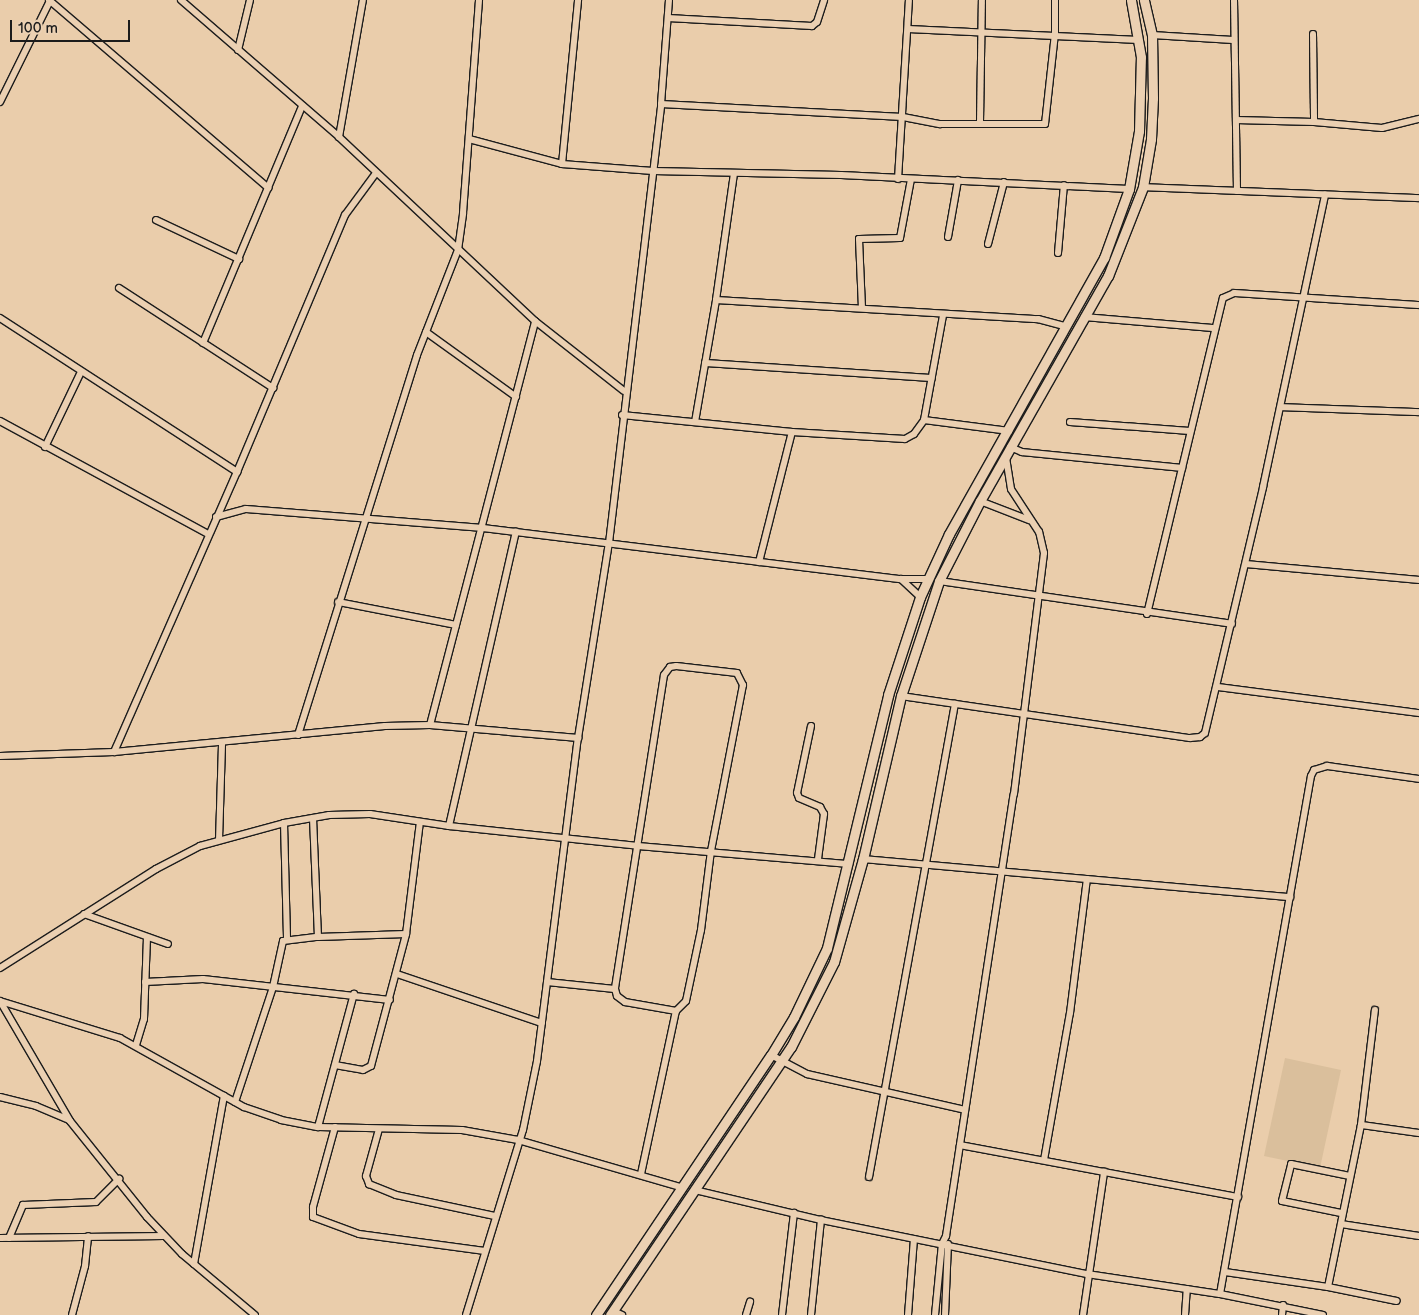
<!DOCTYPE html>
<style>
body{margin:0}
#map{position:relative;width:1419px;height:1315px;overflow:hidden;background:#eacdab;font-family:"Balsamiq Sans",sans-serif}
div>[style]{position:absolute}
.built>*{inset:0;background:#dabf9c}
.roads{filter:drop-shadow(1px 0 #1c1c1c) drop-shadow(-1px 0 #1c1c1c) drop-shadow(0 1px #1c1c1c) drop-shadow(0 -1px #1c1c1c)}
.street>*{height:6px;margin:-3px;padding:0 3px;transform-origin:3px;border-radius:3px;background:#ebd0b2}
.secondary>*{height:9px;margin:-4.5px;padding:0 4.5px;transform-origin:4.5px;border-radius:4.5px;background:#ebd0b2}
span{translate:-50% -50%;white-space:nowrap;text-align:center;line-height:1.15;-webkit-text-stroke:4px #ebd0b2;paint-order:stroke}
.scale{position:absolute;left:10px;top:20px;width:120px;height:22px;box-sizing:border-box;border:2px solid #1c1c1c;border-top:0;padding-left:6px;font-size:15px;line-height:18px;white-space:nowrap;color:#1c1c1c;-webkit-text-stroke:4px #ebd0b2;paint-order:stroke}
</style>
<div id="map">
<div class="built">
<i style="clip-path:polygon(1285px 1058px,1341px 1070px,1320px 1168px,1264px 1156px)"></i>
</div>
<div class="roads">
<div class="street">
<i style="left:49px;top:0;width:289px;rotate:40.6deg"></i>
<i style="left:181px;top:0;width:209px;rotate:40.9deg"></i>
<i style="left:339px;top:137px;width:269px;rotate:43.2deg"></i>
<i style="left:535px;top:321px;width:113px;rotate:38.2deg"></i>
<i style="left:1234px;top:0;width:191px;rotate:89.1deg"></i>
<i style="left:668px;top:18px;width:144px;rotate:3.2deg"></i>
<i style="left:812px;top:26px;width:6px;rotate:-39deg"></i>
<i style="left:817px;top:22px;width:23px;rotate:-72deg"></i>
<i style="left:908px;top:29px;width:231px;rotate:2.7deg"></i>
<i style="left:1313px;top:34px;width:88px;rotate:89.3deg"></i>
<i style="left:1152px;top:35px;width:81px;rotate:3.5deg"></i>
<i style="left:238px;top:50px;width:51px;rotate:-76.5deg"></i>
<i style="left:0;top:102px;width:113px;rotate:-63.7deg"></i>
<i style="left:661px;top:104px;width:242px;rotate:3.1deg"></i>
<i style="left:903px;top:117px;width:38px;rotate:11deg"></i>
<i style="left:940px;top:124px;width:105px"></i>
<i style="left:1045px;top:124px;width:91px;rotate:-83.7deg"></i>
<i style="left:1055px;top:34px;width:34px;rotate:-90deg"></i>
<i style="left:1236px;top:120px;width:78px;rotate:1.5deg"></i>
<i style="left:1314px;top:122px;width:68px;rotate:5deg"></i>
<i style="left:1382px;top:128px;width:38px;rotate:-14deg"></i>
<i style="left:980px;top:122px;width:122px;rotate:-89.1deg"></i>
<i style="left:339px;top:137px;width:139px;rotate:-80.1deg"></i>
<i style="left:469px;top:139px;width:96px;rotate:15deg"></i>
<i style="left:562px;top:164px;width:91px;rotate:4.4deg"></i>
<i style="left:653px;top:171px;width:188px;rotate:1.2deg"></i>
<i style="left:841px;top:175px;width:288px;rotate:2.8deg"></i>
<i style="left:562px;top:164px;width:165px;rotate:-84.4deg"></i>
<i style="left:898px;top:179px;width:179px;rotate:-86.5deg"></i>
<i style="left:1143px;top:187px;width:276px;rotate:2.3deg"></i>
<i style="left:156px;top:220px;width:92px;rotate:25.2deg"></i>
<i style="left:948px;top:237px;width:58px;rotate:-80deg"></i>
<i style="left:988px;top:244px;width:64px;rotate:-75.5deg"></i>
<i style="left:1058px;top:253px;width:68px;rotate:-85deg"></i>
<i style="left:119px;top:288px;width:184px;rotate:33deg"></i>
<i style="left:716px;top:300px;width:323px;rotate:3.4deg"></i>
<i style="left:1038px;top:319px;width:30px;rotate:15deg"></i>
<i style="left:862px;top:308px;width:69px;rotate:-92.5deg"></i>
<i style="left:859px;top:239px;width:41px;rotate:-1.4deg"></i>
<i style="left:900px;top:238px;width:60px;rotate:-79.4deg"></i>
<i style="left:1084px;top:317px;width:129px;rotate:4.9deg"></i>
<i style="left:0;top:318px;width:283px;rotate:33deg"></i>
<i style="left:426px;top:332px;width:111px;rotate:35.8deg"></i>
<i style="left:203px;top:343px;width:257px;rotate:-67.3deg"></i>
<i style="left:705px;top:363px;width:227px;rotate:3.8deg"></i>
<i style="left:1281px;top:407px;width:138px;rotate:2.1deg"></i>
<i style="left:622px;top:415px;width:171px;rotate:5.7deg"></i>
<i style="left:792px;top:432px;width:113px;rotate:3.5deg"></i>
<i style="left:905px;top:439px;width:10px;rotate:-29deg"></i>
<i style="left:914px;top:434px;width:17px;rotate:-54deg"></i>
<i style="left:924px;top:420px;width:107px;rotate:-79.7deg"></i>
<i style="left:924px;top:420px;width:86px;rotate:7.4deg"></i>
<i style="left:0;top:421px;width:237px;rotate:28.5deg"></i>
<i style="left:695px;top:422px;width:124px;rotate:-80.2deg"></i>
<i style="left:716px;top:300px;width:128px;rotate:-81.9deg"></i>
<i style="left:1070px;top:422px;width:120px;rotate:4.3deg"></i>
<i style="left:45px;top:447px;width:83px;rotate:-64.4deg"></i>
<i style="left:1010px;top:447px;width:13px;rotate:23deg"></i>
<i style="left:1022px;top:452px;width:161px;rotate:5.7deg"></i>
<i style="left:980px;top:501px;width:53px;rotate:21.2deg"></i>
<i style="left:216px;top:517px;width:31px;rotate:-15deg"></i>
<i style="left:246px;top:509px;width:238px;rotate:4.6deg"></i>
<i style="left:483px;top:528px;width:421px;rotate:7deg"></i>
<i style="left:901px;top:579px;width:27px"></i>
<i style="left:759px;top:562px;width:134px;rotate:-75.8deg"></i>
<i style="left:1246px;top:564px;width:174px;rotate:5.3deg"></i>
<i style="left:901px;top:579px;width:26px;rotate:43deg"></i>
<i style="left:939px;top:581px;width:296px;rotate:8.3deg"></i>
<i style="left:338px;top:602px;width:120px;rotate:11deg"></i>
<i style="left:1147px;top:614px;width:325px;rotate:-76.5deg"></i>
<i style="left:1223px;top:298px;width:12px;rotate:-24deg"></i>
<i style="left:1234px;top:293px;width:185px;rotate:3.7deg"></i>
<i style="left:1218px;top:687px;width:203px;rotate:7.4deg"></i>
<i style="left:901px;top:696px;width:292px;rotate:8.3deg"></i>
<i style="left:1190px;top:738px;width:10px;rotate:-6deg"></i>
<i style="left:1200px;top:737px;width:6px;rotate:-39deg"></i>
<i style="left:1205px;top:733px;width:253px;rotate:-76.7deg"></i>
<i style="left:1263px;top:487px;width:299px;rotate:-78deg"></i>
<i style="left:430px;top:725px;width:417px;rotate:-75.4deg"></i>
<i style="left:811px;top:726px;width:68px;rotate:101.8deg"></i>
<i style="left:797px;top:793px;width:5px;rotate:68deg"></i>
<i style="left:799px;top:798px;width:23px;rotate:23deg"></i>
<i style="left:820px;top:807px;width:8px;rotate:60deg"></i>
<i style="left:824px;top:814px;width:45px;rotate:97.6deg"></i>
<i style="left:298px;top:735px;width:398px;rotate:-72.6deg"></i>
<i style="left:417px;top:355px;width:113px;rotate:-68.7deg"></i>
<i style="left:458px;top:250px;width:37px;rotate:-82deg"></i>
<i style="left:463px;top:213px;width:214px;rotate:-85.7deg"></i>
<i style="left:114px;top:752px;width:306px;rotate:-66.3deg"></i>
<i style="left:237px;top:472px;width:279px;rotate:-67.2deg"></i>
<i style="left:345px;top:215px;width:52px;rotate:-53.6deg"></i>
<i style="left:0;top:756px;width:114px;rotate:-2deg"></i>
<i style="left:114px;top:752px;width:272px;rotate:-5.5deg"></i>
<i style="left:385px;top:726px;width:45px;rotate:-1.3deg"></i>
<i style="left:430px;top:725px;width:149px;rotate:5deg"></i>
<i style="left:313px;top:818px;width:119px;rotate:87.6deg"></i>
<i style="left:284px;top:823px;width:116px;rotate:88.5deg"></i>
<i style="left:449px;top:826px;width:302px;rotate:-77.2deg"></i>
<i style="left:219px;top:840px;width:97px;rotate:-88.2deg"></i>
<i style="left:863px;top:859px;width:429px;rotate:5.1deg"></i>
<i style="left:84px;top:914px;width:89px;rotate:19.7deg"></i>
<i style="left:0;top:968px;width:185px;rotate:-32.4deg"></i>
<i style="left:156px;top:869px;width:50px;rotate:-27.6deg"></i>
<i style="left:200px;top:846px;width:87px;rotate:-15.3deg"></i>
<i style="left:284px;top:823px;width:46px;rotate:-10.1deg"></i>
<i style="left:329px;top:815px;width:41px;rotate:-1.4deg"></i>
<i style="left:370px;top:814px;width:80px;rotate:8.6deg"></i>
<i style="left:449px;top:826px;width:190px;rotate:6deg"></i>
<i style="left:638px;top:846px;width:212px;rotate:4.9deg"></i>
<i style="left:397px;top:974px;width:153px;rotate:18.7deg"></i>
<i style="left:145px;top:982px;width:58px;rotate:-3deg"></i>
<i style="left:203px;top:979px;width:188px;rotate:6.4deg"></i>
<i style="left:547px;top:982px;width:68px;rotate:5.9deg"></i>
<i style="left:0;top:1001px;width:126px;rotate:17.1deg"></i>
<i style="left:120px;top:1038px;width:142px;rotate:29.1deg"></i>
<i style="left:244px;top:1107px;width:39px;rotate:19deg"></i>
<i style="left:281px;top:1120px;width:38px;rotate:11deg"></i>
<i style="left:318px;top:1127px;width:144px;rotate:1.2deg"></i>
<i style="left:462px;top:1130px;width:57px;rotate:10.1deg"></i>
<i style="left:518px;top:1140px;width:169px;rotate:16.2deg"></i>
<i style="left:0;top:1001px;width:139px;rotate:59.7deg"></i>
<i style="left:70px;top:1121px;width:123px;rotate:51.3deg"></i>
<i style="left:147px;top:1217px;width:51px;rotate:46.6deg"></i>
<i style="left:182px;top:1254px;width:95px;rotate:39.9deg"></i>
<i style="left:136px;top:1045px;width:27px;rotate:-73deg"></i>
<i style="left:144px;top:1019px;width:82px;rotate:-87.9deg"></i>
<i style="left:771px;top:1055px;width:41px;rotate:27.8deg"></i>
<i style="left:807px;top:1074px;width:162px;rotate:12.8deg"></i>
<i style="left:335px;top:1065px;width:28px;rotate:10deg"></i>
<i style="left:363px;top:1070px;width:9px;rotate:-27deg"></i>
<i style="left:371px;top:1066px;width:137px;rotate:-75.1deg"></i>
<i style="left:406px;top:934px;width:113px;rotate:-82.9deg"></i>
<i style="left:0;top:1097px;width:37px;rotate:14deg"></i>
<i style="left:36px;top:1106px;width:36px;rotate:23deg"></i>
<i style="left:235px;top:1102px;width:121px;rotate:-71.7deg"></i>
<i style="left:273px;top:987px;width:47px;rotate:-77.7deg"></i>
<i style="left:283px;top:941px;width:35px;rotate:-7deg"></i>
<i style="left:318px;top:937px;width:88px;rotate:-2deg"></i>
<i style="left:1361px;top:1125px;width:59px;rotate:7.9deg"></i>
<i style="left:318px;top:1127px;width:138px;rotate:-74.9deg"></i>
<i style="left:335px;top:1127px;width:83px;rotate:105.4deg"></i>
<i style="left:313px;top:1207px;width:10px;rotate:90deg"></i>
<i style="left:313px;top:1217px;width:49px;rotate:20.3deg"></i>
<i style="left:359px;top:1234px;width:127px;rotate:7.7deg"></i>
<i style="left:379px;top:1129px;width:49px;rotate:105.5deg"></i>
<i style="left:366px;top:1176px;width:9px;rotate:69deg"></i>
<i style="left:369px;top:1184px;width:29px;rotate:22deg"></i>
<i style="left:396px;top:1195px;width:101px;rotate:12deg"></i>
<i style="left:960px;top:1145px;width:283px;rotate:10.6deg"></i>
<i style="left:1044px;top:1160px;width:149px;rotate:-80deg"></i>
<i style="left:1070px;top:1013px;width:135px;rotate:-82.8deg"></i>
<i style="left:641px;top:1174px;width:167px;rotate:-77.9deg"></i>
<i style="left:676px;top:1011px;width:14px;rotate:-45deg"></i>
<i style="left:686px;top:1001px;width:73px;rotate:-78.1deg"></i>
<i style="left:701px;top:930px;width:80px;rotate:-82.8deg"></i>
<i style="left:711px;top:851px;width:169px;rotate:-79.1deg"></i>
<i style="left:743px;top:685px;width:13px;rotate:-117deg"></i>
<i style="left:737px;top:673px;width:61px;rotate:-173.5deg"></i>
<i style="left:676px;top:666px;width:6px;rotate:171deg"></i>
<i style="left:670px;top:667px;width:10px;rotate:127deg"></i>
<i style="left:664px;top:675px;width:318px;rotate:98.9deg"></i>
<i style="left:615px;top:989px;width:7px;rotate:74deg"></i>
<i style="left:617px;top:996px;width:10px;rotate:37deg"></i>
<i style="left:625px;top:1002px;width:52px;rotate:10deg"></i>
<i style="left:869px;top:1177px;width:481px;rotate:-79.7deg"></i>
<i style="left:695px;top:1190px;width:130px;rotate:13.4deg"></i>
<i style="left:821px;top:1220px;width:271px;rotate:11.5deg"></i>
<i style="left:1087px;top:1274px;width:134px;rotate:8.6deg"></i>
<i style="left:1220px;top:1294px;width:105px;rotate:11.5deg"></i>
<i style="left:1341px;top:1213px;width:60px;rotate:-168.5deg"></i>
<i style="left:1282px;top:1201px;width:38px;rotate:-76deg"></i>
<i style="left:1291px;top:1164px;width:60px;rotate:11.5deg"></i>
<i style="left:1341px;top:1224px;width:79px;rotate:8.7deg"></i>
<i style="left:0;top:1238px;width:164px;rotate:-0.7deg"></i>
<i style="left:9px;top:1238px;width:36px;rotate:-67deg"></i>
<i style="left:23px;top:1205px;width:73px;rotate:-2.4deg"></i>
<i style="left:96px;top:1202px;width:33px;rotate:-45deg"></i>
<i style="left:194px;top:1264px;width:171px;rotate:-79.9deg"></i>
<i style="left:1225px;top:1272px;width:104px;rotate:8.3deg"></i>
<i style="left:1328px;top:1287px;width:70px;rotate:11.5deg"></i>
<i style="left:1328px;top:1287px;width:165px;rotate:-78.5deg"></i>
<i style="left:1361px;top:1125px;width:116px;rotate:-83.1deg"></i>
<i style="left:1220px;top:1294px;width:526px;rotate:-80.04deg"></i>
<i style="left:1311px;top:776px;width:7px;rotate:-63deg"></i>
<i style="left:1314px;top:770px;width:14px;rotate:-17deg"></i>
<i style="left:1327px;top:766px;width:93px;rotate:8deg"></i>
<i style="left:613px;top:1311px;width:10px;rotate:24deg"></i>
<i style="left:72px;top:1315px;width:51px;rotate:-75.1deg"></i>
<i style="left:85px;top:1266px;width:30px;rotate:-84deg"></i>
<i style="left:466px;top:1315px;width:194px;rotate:-72.9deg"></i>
<i style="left:523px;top:1130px;width:70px;rotate:-78.5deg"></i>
<i style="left:537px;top:1061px;width:326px;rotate:-82.8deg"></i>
<i style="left:578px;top:738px;width:197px;rotate:-81deg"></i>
<i style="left:609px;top:543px;width:442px;rotate:-83.2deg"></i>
<i style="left:661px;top:104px;width:104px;rotate:-85.6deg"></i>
<i style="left:746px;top:1315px;width:14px;rotate:-73deg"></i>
<i style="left:782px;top:1315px;width:103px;rotate:-83.3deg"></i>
<i style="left:811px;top:1315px;width:96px;rotate:-84deg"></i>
<i style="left:908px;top:1315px;width:76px;rotate:-85.5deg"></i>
<i style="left:935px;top:1315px;width:71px;rotate:-84.4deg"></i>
<i style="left:942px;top:1244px;width:9px;rotate:-63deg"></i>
<i style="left:946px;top:1236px;width:447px;rotate:-81.3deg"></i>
<i style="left:1014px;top:794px;width:243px;rotate:-82.9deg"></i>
<i style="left:1044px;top:553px;width:22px;rotate:-103deg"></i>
<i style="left:1039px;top:532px;width:51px;rotate:-123.1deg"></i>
<i style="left:1011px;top:489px;width:32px;rotate:-99deg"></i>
<i style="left:945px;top:1315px;width:71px;rotate:-87.6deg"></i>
<i style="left:1083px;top:1315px;width:145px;rotate:-81.6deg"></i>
<i style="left:1185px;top:1315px;width:26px;rotate:-86deg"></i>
<i style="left:1282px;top:1315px;width:10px;rotate:-84deg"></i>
</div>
<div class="secondary">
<i style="left:596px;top:1315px;width:313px;rotate:-56.1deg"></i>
<i style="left:771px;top:1055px;width:44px;rotate:-58.8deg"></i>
<i style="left:794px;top:1017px;width:76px;rotate:-64.4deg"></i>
<i style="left:827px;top:948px;width:260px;rotate:-76.4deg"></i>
<i style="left:888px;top:695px;width:103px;rotate:-71.9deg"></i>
<i style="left:920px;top:597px;width:69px;rotate:-65.3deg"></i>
<i style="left:949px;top:534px;width:317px;rotate:-60.7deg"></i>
<i style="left:1104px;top:258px;width:73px;rotate:-70.1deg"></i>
<i style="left:1129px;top:189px;width:59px;rotate:-80.2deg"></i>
<i style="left:1139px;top:131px;width:74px;rotate:-88.5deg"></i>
<i style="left:1141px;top:57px;width:58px;rotate:-100deg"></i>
<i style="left:610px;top:1315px;width:323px;rotate:-56deg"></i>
<i style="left:791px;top:1047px;width:95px;rotate:-63.2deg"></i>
<i style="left:834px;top:962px;width:107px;rotate:-74.3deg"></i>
<i style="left:863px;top:859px;width:167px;rotate:-76.9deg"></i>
<i style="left:901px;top:696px;width:121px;rotate:-71.7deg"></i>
<i style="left:939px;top:581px;width:90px;rotate:-62.9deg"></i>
<i style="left:980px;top:501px;width:259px;rotate:-60.4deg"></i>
<i style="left:1108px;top:276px;width:96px;rotate:-68.5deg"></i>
<i style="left:1143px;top:187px;width:49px;rotate:-80.5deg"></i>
<i style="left:1151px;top:139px;width:41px;rotate:-87.2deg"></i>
<i style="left:1153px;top:98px;width:63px;rotate:-90.9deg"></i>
<i style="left:1152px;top:35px;width:36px;rotate:-103deg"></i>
</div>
</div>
<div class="scale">100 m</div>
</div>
